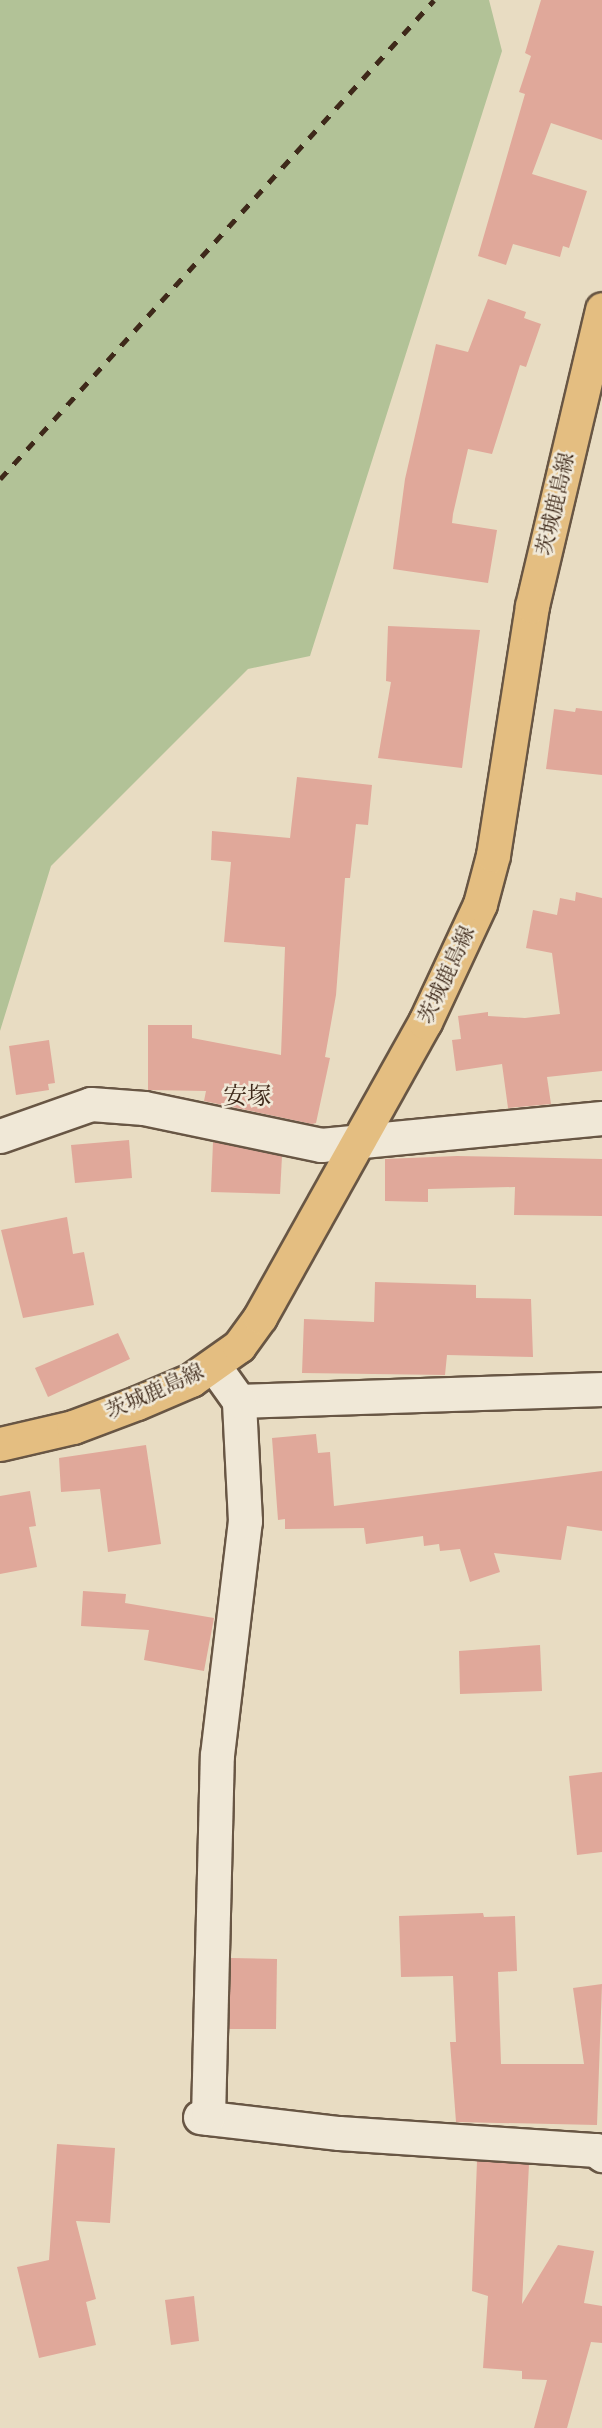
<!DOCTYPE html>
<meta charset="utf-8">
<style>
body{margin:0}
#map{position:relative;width:602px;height:2428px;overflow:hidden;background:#e8dcc2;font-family:"IM FELL Double Pica","Noto Serif JP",serif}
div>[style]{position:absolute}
.green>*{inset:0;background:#b2c297}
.building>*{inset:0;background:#e0a89a}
.roads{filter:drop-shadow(2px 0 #685644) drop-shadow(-2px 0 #685644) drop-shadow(0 2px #685644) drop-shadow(0 -2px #685644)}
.minor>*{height:33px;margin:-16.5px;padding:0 16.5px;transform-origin:16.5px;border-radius:16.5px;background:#f0e8d7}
.major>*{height:33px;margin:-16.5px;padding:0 16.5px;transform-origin:16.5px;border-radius:16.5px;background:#e4be81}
.rail>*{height:4.5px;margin-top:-2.25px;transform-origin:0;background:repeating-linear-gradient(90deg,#3e291a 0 10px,transparent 0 20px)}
span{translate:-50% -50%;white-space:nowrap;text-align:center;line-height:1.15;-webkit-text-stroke:5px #f0e8d7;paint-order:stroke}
.street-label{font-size:21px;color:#3e291a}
.quarter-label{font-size:24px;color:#3e291a}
</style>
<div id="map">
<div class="green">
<i style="clip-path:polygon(0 0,489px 0,502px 51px,310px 656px,248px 669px,51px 866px,0 1031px)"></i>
</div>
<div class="building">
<i style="clip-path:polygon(541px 0,602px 0,602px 140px,551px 123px,532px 174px,587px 191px,569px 248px,563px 246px,560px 257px,513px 244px,506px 265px,478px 256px,525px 94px,519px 92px,531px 56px,525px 53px)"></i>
<i style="clip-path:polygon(488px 299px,526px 312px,524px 318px,541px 324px,526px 367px,520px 365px,492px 454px,468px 449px,453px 514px,452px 523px,497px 530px,488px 583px,393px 569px,405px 479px,436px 344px,468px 352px)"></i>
<i style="clip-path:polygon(388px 626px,480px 630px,462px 768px,378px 758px,391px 682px,386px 681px)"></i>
<i style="clip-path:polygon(576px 708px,602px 711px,602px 775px,546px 769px,554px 709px,575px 712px)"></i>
<i style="clip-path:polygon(297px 777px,372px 785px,368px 825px,356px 824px,350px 878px,345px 878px,336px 995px,325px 1057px,330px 1058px,316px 1123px,312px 1124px,204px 1101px,206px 1091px,148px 1090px,148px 1025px,192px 1025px,192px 1038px,281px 1055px,285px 947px,224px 942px,231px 862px,211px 860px,212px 831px,290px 838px)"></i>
<i style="clip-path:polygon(576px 892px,602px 898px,602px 1071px,547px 1077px,551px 1104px,508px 1108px,502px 1064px,456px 1071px,452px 1040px,461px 1039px,458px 1016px,488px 1012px,488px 1016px,525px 1018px,560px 1014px,552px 953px,526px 948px,533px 910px,557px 915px,560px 898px,575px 901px)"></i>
<i style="clip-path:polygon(49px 1040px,55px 1083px,48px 1084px,49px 1090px,16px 1095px,9px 1046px)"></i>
<i style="clip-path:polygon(129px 1140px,132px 1178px,75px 1183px,71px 1145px)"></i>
<i style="clip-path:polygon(213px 1142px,282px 1156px,280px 1194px,211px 1192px)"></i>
<i style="clip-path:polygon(457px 1156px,602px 1159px,602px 1216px,514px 1215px,515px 1187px,428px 1189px,428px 1202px,385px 1201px,385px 1159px)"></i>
<i style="clip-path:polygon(67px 1217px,73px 1254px,84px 1252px,94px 1305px,23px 1318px,1px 1230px)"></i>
<i style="clip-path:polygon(375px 1282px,476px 1285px,476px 1298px,531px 1299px,533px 1357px,447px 1355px,445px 1375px,302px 1373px,304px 1319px,374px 1322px)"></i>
<i style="clip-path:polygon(118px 1333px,130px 1359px,48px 1397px,35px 1368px)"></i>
<i style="clip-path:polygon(316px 1434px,318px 1453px,330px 1452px,334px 1506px,602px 1471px,602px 1531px,567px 1526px,561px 1560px,494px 1553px,500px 1572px,470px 1582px,460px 1549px,440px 1551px,439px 1544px,424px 1546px,423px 1536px,366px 1544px,364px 1528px,285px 1529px,285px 1519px,278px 1520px,272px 1438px)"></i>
<i style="clip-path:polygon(146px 1445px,161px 1544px,108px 1552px,100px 1489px,61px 1492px,59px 1458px)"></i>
<i style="clip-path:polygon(30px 1491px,36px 1526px,29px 1527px,37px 1567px,0 1574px,0 1496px)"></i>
<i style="clip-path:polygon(83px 1591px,126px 1594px,125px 1603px,214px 1618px,204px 1671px,144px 1660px,149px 1630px,81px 1626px)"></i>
<i style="clip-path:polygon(540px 1645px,542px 1691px,460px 1694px,459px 1651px)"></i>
<i style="clip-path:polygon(602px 1772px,602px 1852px,577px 1855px,569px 1776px)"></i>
<i style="clip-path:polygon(483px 1913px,484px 1917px,515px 1916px,517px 1971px,498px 1972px,501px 2064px,584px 2064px,573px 1988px,602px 1984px,597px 2125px,456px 2122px,450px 2042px,456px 2042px,453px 1976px,401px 1977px,399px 1916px)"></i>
<i style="clip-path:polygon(231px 1958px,277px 1959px,276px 2029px,229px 2029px)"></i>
<i style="clip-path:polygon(57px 2144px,115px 2148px,110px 2223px,76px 2221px,96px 2299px,86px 2302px,96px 2345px,39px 2358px,17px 2267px,49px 2260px)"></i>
<i style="clip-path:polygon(477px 2161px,529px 2164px,522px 2304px,558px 2245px,594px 2251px,584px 2303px,602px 2306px,602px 2343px,591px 2342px,567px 2428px,534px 2428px,547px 2380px,522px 2379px,522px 2371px,483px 2368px,488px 2296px,472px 2291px)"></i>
<i style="clip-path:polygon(194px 2296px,199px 2341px,171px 2345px,165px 2300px)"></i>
</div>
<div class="roads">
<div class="minor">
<i style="left:0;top:1136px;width:96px;rotate:-19.4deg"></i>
<i style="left:91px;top:1104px;width:53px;rotate:4.3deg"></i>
<i style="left:144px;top:1108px;width:181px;rotate:11.8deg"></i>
<i style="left:321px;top:1145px;width:282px;rotate:-5.5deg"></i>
<i style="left:239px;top:1401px;width:363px;rotate:-1.9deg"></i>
<i style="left:200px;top:2117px;width:140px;rotate:6.6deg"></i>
<i style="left:339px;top:2133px;width:258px;rotate:3.8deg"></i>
<i style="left:596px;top:2150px;width:8px;rotate:40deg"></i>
<i style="left:208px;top:2118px;width:363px;rotate:-88.6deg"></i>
<i style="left:217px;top:1755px;width:236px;rotate:-83.2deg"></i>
<i style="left:245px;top:1521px;width:120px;rotate:-92.9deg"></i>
<i style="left:239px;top:1401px;width:43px;rotate:-125.5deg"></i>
</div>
<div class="major">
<i style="left:0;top:1444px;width:75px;rotate:-13.1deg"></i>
<i style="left:73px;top:1427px;width:68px;rotate:-20.6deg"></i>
<i style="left:137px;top:1403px;width:59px;rotate:-23.1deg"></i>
<i style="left:191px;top:1380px;width:59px;rotate:-35.3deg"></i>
<i style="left:239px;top:1346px;width:36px;rotate:-54deg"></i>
<i style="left:260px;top:1317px;width:338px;rotate:-60.8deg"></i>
<i style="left:425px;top:1022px;width:130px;rotate:-65deg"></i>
<i style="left:480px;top:904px;width:51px;rotate:-75.1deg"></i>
<i style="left:493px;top:855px;width:252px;rotate:-81.1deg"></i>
<i style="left:532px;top:606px;width:305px;rotate:-76.7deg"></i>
</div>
</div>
<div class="rail">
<i style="left:0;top:479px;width:646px;rotate:-47.82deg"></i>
</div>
<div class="street-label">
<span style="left:556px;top:504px;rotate:-77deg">茨城鹿島線</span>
<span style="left:447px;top:975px;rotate:-65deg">茨城鹿島線</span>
<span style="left:155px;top:1392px;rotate:-24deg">茨城鹿島線</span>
</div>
<div class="quarter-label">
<span style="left:247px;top:1097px">安塚</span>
</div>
</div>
